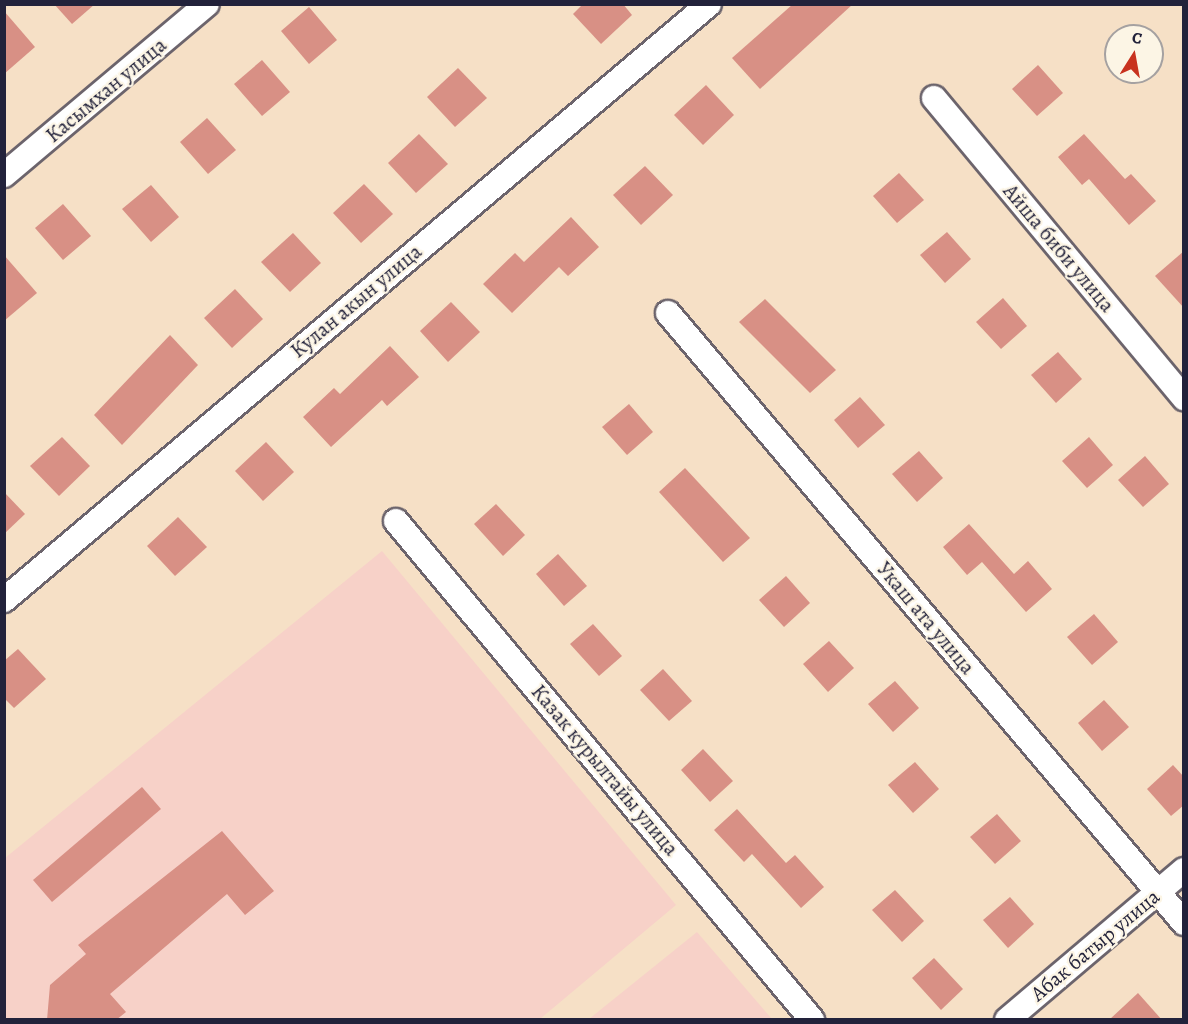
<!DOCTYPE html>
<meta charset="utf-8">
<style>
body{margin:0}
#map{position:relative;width:1188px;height:1024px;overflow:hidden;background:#f6e0c6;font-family:Alegreya,serif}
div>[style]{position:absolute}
.built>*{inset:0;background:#f7d1c8}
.building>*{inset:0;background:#d89085}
.roads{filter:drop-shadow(2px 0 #6c646c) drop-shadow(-2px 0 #6c646c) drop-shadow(0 2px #6c646c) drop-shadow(0 -2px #6c646c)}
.minor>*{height:24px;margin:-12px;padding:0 12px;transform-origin:12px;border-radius:12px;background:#fff}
span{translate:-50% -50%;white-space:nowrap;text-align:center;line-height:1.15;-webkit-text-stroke:4.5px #fcf5e5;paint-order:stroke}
.street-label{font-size:21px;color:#22223b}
.frame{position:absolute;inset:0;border:6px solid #22223b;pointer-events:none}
.north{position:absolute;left:1104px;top:24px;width:60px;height:60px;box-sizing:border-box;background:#fcf5e5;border:2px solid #a5a1a1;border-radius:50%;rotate:11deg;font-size:16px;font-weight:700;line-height:24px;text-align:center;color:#22223b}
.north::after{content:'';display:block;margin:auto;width:21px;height:27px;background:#c8321e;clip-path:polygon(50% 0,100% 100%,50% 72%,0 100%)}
</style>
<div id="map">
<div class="built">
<i style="clip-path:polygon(382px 551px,676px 905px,540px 1019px,5px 1020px,5px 858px)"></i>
<i style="clip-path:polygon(697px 932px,772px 1019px,589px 1019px)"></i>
</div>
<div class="building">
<i style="clip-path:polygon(54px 4px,95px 4px,72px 24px)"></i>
<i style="clip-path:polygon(583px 4px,623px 4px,632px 15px,601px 44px,573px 14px)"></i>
<i style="clip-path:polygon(793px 4px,853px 4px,760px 89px,732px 58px)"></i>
<i style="clip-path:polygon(309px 7px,337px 40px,309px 64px,281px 31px)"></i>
<i style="clip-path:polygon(4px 11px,35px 47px,4px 74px)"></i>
<i style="clip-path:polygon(262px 60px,290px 92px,262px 116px,234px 84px)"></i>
<i style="clip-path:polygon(1038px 65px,1063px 93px,1037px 116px,1012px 89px)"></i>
<i style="clip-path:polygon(458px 68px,487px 98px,455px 127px,427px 97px)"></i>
<i style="clip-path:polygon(706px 85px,734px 115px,703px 145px,674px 115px)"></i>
<i style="clip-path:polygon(207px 118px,236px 150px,208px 174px,180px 142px)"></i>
<i style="clip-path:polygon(419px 134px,448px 164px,416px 193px,388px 163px)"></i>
<i style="clip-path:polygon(1084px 134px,1125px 179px,1131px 174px,1156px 201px,1129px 225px,1089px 179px,1082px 185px,1058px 157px)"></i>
<i style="clip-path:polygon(645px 166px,673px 195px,641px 225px,613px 195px)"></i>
<i style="clip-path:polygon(899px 173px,924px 200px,897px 223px,873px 196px)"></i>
<i style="clip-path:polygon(364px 184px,393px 214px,361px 243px,333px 213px)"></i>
<i style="clip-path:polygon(151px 185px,179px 217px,151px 242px,122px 209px)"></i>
<i style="clip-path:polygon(63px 204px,91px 236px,63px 260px,35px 228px)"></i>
<i style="clip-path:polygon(571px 217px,599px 247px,568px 276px,559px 267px,512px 313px,483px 284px,515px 253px,524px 262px)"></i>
<i style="clip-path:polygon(947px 232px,971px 259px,945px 283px,920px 255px)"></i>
<i style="clip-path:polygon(293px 233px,321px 263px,290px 292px,261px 262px)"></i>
<i style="clip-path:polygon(1184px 251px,1184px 308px,1155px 276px)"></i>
<i style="clip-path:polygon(4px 255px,37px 293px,4px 321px)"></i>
<i style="clip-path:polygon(235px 289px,263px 319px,232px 348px,204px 318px)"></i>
<i style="clip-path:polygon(1003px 298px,1027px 326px,1001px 349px,976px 322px)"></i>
<i style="clip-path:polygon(765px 299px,836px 370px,810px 393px,739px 322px)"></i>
<i style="clip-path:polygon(451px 302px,480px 332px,448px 362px,420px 331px)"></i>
<i style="clip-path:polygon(170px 335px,198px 365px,122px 445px,94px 415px)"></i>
<i style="clip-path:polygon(390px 346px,419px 377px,387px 406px,382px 400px,331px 447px,303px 417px,334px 388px,340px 394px)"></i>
<i style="clip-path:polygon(1058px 352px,1082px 379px,1056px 403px,1031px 375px)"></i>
<i style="clip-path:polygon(860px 397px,885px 425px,858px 448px,834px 420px)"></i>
<i style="clip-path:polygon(629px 404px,653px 432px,627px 455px,602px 427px)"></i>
<i style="clip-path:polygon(62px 437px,90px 466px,59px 496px,30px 466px)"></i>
<i style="clip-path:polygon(1089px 437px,1113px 465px,1087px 488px,1062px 461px)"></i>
<i style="clip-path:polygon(266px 442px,294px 472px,263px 501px,235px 471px)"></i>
<i style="clip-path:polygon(919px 451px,943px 478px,917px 502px,892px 474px)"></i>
<i style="clip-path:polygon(1145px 456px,1169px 484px,1143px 507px,1118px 480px)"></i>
<i style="clip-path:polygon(685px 468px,750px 538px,723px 562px,659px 492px)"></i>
<i style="clip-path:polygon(4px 492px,25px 514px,4px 534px)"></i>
<i style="clip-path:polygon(496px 504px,525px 535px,503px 556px,474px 524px)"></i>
<i style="clip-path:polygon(178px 517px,207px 547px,175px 576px,147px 546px)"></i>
<i style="clip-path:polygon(969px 524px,1014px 574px,1028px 561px,1052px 589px,1026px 612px,982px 562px,967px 575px,943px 547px)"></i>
<i style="clip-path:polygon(558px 554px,587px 586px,564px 606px,536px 574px)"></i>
<i style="clip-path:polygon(786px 576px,810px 603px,784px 627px,759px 600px)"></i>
<i style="clip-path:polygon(1094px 614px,1118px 642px,1092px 665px,1067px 637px)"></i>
<i style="clip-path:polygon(593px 624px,622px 656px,599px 676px,570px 644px)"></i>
<i style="clip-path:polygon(829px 641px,854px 668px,828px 692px,803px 664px)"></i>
<i style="clip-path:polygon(18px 649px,46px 679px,14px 708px,4px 698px,4px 661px)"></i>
<i style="clip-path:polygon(663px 669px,692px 701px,669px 721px,640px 690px)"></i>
<i style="clip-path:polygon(895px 681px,919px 708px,893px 732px,868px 704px)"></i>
<i style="clip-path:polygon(1104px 700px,1129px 727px,1102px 751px,1078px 723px)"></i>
<i style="clip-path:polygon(703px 749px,733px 781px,710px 802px,681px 770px)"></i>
<i style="clip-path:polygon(915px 762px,939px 789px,913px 813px,888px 785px)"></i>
<i style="clip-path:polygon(1173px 765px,1184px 777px,1184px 805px,1171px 816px,1147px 789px)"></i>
<i style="clip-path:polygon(142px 787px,161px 809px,52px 902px,33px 880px)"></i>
<i style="clip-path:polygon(737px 809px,786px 863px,795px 855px,824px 887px,801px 908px,752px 854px,744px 862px,714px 830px)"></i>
<i style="clip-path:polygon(997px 814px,1021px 841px,995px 864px,970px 837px)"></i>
<i style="clip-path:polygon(222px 831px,274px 891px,245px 915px,227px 894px,110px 994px,126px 1012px,116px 1020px,47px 1020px,50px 985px,86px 954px,78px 945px)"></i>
<i style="clip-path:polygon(895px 890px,924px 921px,902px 942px,872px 910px)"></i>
<i style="clip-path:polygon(1010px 897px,1034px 924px,1008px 948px,983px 920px)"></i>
<i style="clip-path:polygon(934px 958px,963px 989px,941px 1010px,912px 978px)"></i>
<i style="clip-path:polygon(1138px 993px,1162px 1020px,1109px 1020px)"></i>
</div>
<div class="roads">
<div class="minor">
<i style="left:934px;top:98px;width:391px;rotate:50.2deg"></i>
<i style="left:4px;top:175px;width:265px;rotate:-40.1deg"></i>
<i style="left:668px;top:313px;width:799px;rotate:49.77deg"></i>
<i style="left:396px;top:521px;width:650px;rotate:50.18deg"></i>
<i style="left:4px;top:600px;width:923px;rotate:-40.21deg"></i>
<i style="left:1007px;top:1020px;width:232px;rotate:-40.3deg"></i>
</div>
</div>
<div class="street-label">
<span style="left:106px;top:90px;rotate:-40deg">Касымхан улица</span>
<span style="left:1059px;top:248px;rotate:50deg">Айша биби улица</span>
<span style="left:356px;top:301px;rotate:-40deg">Кулан акын улица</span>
<span style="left:926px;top:618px;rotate:50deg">Укаш ата улица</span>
<span style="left:605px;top:770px;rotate:50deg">Казак курылтайы улица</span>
<span style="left:1095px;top:945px;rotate:-40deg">Абак батыр улица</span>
</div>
<div class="frame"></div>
<div class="north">С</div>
</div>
